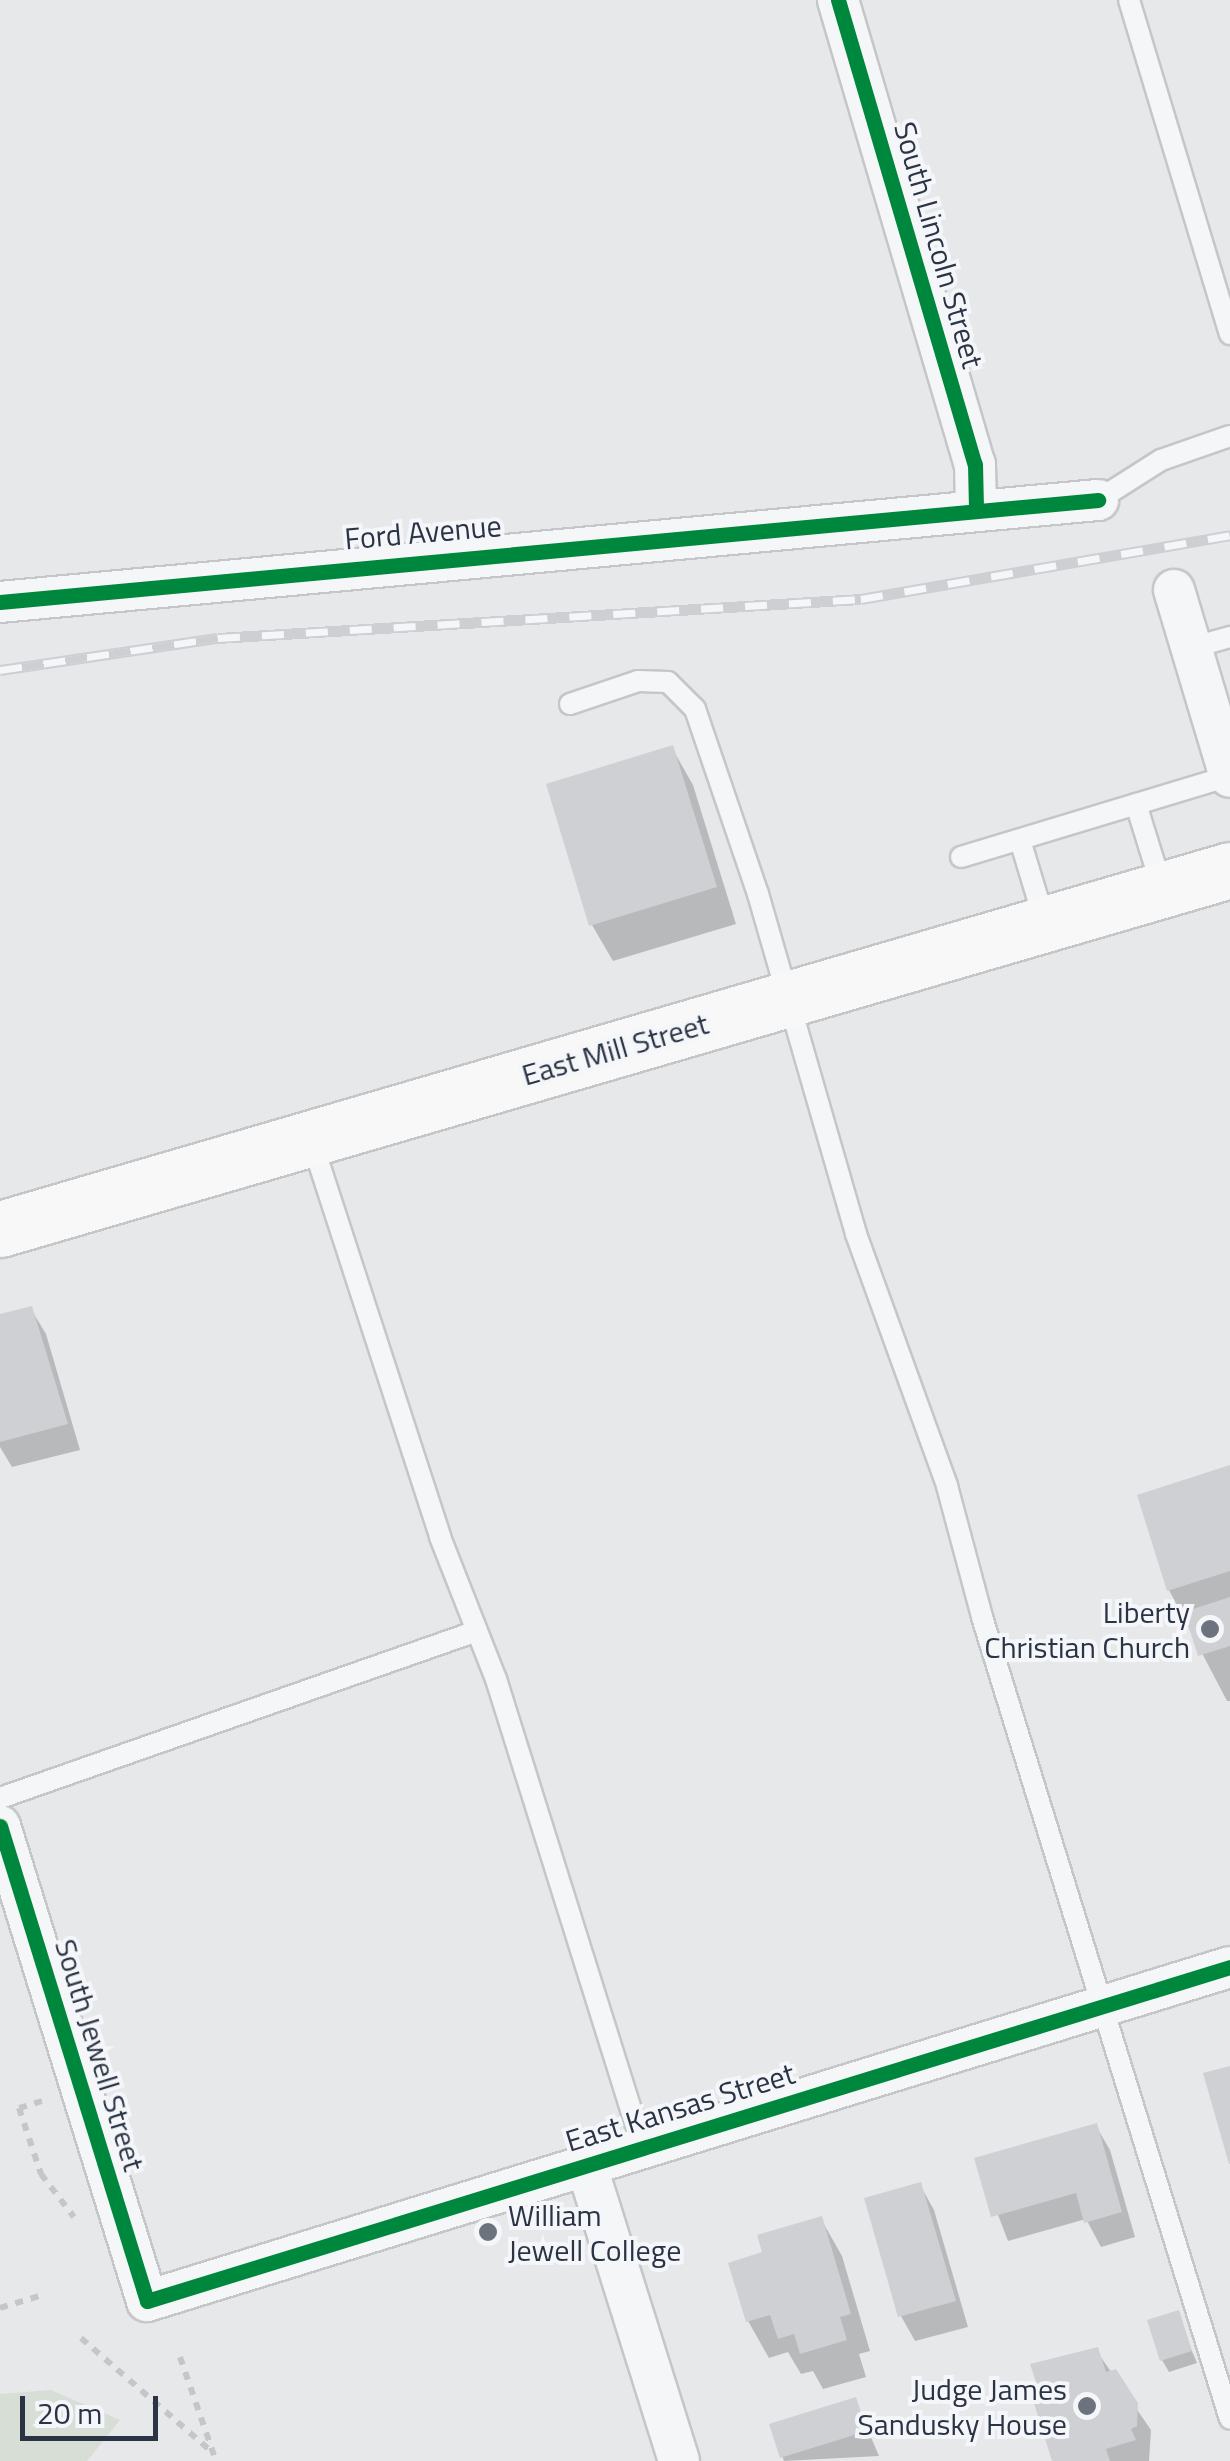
<!DOCTYPE html>
<style>
body{margin:0}
#map{position:relative;width:1230px;height:2461px;overflow:hidden;background:#e6e8ea;font-family:"Titillium Web",sans-serif}
div>[style]{position:absolute}
.green>*{inset:0;background:#d6ded6}
.shadow>*{inset:0;background:#0003}
.building>*{inset:0;background:#ced0d3}
.path>*{height:6px;margin-top:-3px;transform-origin:0;background:repeating-linear-gradient(90deg,#c5c6ca 0 8px,transparent 0 16px)}
.roads{filter:drop-shadow(2px 0 #c4c6c8) drop-shadow(-2px 0 #c4c6c8) drop-shadow(0 2px #c4c6c8) drop-shadow(0 -2px #c4c6c8)}
.service>*{height:20px;margin:-10px;padding:0 10px;transform-origin:10px;border-radius:10px;background:#f5f6f7}
.minor>*{height:40px;margin:-20px;padding:0 20px;transform-origin:20px;border-radius:20px;background:#f5f6f7}
.secondary>*{height:55px;margin:-27.5px;padding:0 27.5px;transform-origin:27.5px;border-radius:27.5px;background:#f8f8f8}
.rail>*{height:11px;margin-top:-5.5px;transform-origin:0;background:repeating-linear-gradient(90deg,#f4f6f9 0 22px,#cecfd2 0 44px);box-sizing:border-box;border-block:2px solid #cecfd2}
.cycleway>*{height:15px;margin:-7.5px;padding:0 7.5px;transform-origin:7.5px;border-radius:7.5px;background:#00873e}
.dots>*{width:28px;height:28px;translate:-50% -50%;box-sizing:border-box;border:5px solid #f4f6f9;border-radius:50%}
span{translate:-50% -50%;white-space:nowrap;text-align:center;line-height:1.15;-webkit-text-stroke:8px #f4f6f9;paint-order:stroke}
.street-label{font-size:30px;color:#2b3445}
.poi-label{font-size:30px;color:#2b3445}
.right{translate:-100% -50%;text-align:right}
.left{translate:0 -50%;text-align:left}
.scale{position:absolute;left:20px;top:2396px;width:138px;height:45px;box-sizing:border-box;border:5px solid #2b3445;border-top:0;padding-left:12px;font-size:30px;line-height:35px;white-space:nowrap;color:#2b3445;-webkit-text-stroke:8px #f4f6f9;paint-order:stroke}
</style>
<div id="map">
<div class="green">
<i style="clip-path:polygon(51px 2390px,120px 2420px,87px 2461px,0 2461px,0 2394px)"></i>
</div>
<div class="shadow">
<i style="clip-path:polygon(672px 748px,693px 785px,736px 924px,613px 961px,592px 925px)"></i>
<i style="clip-path:polygon(31px 1309px,46px 1334px,80px 1450px,12px 1467px,0 1447px,0 1317px)"></i>
<i style="clip-path:polygon(1230px 1468px,1230px 1701px,1227px 1701px,1169px 1590px)"></i>
<i style="clip-path:polygon(1096px 2126px,1110px 2150px,1135px 2237px,1101px 2247px,1086px 2219px,1008px 2241px,977px 2160px)"></i>
<i style="clip-path:polygon(920px 2185px,934px 2210px,968px 2327px,915px 2341px,901px 2316px,867px 2199px)"></i>
<i style="clip-path:polygon(821px 2219px,842px 2256px,870px 2351px,859px 2354px,866px 2377px,823px 2389px,813px 2371px,801px 2374px,788px 2352px,769px 2358px,748px 2321px,765px 2254px)"></i>
<i style="clip-path:polygon(1180px 2323px,1197px 2363px,1169px 2372px,1162px 2360px)"></i>
<i style="clip-path:polygon(1096px 2350px,1151px 2430px,1149px 2461px,1059px 2461px,1044px 2399px)"></i>
<i style="clip-path:polygon(855px 2400px,879px 2456px,784px 2461px,772px 2426px)"></i>
</div>
<div class="building">
<i style="clip-path:polygon(673px 745px,717px 887px,589px 926px,546px 784px)"></i>
<i style="clip-path:polygon(32px 1306px,68px 1424px,0 1442px,0 1314px)"></i>
<i style="clip-path:polygon(1230px 1465px,1230px 1571px,1167px 1591px,1137px 1495px)"></i>
<i style="clip-path:polygon(1230px 1597px,1230px 1646px,1198px 1656px,1184px 1612px)"></i>
<i style="clip-path:polygon(1230px 2066px,1230px 2164px,1229px 2164px,1203px 2073px)"></i>
<i style="clip-path:polygon(1097px 2123px,1122px 2212px,1084px 2223px,1076px 2193px,991px 2217px,974px 2158px)"></i>
<i style="clip-path:polygon(921px 2182px,956px 2301px,898px 2317px,864px 2198px)"></i>
<i style="clip-path:polygon(822px 2216px,851px 2314px,840px 2317px,847px 2340px,800px 2354px,794px 2334px,778px 2339px,770px 2315px,746px 2322px,728px 2263px,762px 2252px,757px 2235px)"></i>
<i style="clip-path:polygon(1179px 2310px,1192px 2351px,1160px 2361px,1147px 2320px)"></i>
<i style="clip-path:polygon(1098px 2347px,1106px 2372px,1116px 2369px,1138px 2403px,1137px 2426px,1131px 2429px,1136px 2440px,1106px 2449px,1110px 2461px,1052px 2461px,1033px 2400px,1041px 2397px,1030px 2364px)"></i>
<i style="clip-path:polygon(856px 2397px,867px 2431px,780px 2458px,769px 2424px)"></i>
</div>
<div class="path">
<i style="left:42px;top:2101px;width:24px;rotate:163deg"></i>
<i style="left:19px;top:2108px;width:70px;rotate:71.6deg"></i>
<i style="left:41px;top:2174px;width:54px;rotate:52.5deg"></i>
<i style="left:0;top:2308px;width:45px;rotate:-16.8deg"></i>
<i style="left:81px;top:2338px;width:174px;rotate:41deg"></i>
<i style="left:180px;top:2357px;width:110px;rotate:70.9deg"></i>
</div>
<div class="roads">
<div class="service">
<i style="left:1129px;top:0;width:349px;rotate:73.2deg"></i>
<i style="left:1098px;top:500px;width:75px;rotate:-32.4deg"></i>
<i style="left:1161px;top:460px;width:73px;rotate:-19.2deg"></i>
<i style="left:1191px;top:648px;width:41px;rotate:-15.8deg"></i>
<i style="left:570px;top:704px;width:72px;rotate:-18.7deg"></i>
<i style="left:638px;top:681px;width:30px;rotate:2deg"></i>
<i style="left:668px;top:682px;width:38px;rotate:45deg"></i>
<i style="left:695px;top:709px;width:195px;rotate:71.2deg"></i>
<i style="left:758px;top:894px;width:354px;rotate:73.9deg"></i>
<i style="left:856px;top:1234px;width:268px;rotate:70.1deg"></i>
<i style="left:947px;top:1486px;width:136px;rotate:75deg"></i>
<i style="left:982px;top:1617px;width:839px;rotate:72.82deg"></i>
<i style="left:1136px;top:804px;width:88px;rotate:72.8deg"></i>
<i style="left:1020px;top:840px;width:87px;rotate:73.2deg"></i>
<i style="left:961px;top:857px;width:281px;rotate:-16.8deg"></i>
<i style="left:312px;top:1142px;width:415px;rotate:72deg"></i>
<i style="left:440px;top:1537px;width:153px;rotate:68.5deg"></i>
<i style="left:496px;top:1679px;width:491px;rotate:72.6deg"></i>
<i style="left:0;top:1798px;width:505px;rotate:-19.3deg"></i>
</div>
<div class="minor">
<i style="left:838px;top:0;width:484px;rotate:73.6deg"></i>
<i style="left:975px;top:464px;width:44px;rotate:88.7deg"></i>
<i style="left:1174px;top:590px;width:195px;rotate:73.3deg"></i>
<i style="left:0;top:602px;width:1103px;rotate:-5.31deg"></i>
<i style="left:0;top:1826px;width:497px;rotate:72.8deg"></i>
<i style="left:147px;top:2301px;width:1133px;rotate:-17.14deg"></i>
<i style="left:586px;top:2164px;width:311px;rotate:72.6deg"></i>
</div>
<div class="secondary">
<i style="left:0;top:1229px;width:1281px;rotate:-16.27deg"></i>
</div>
</div>
<div class="rail">
<i style="left:0;top:670px;width:220px;rotate:-8.4deg"></i>
<i style="left:218px;top:638px;width:644px;rotate:-3.47deg"></i>
<i style="left:861px;top:599px;width:375px;rotate:-9.8deg"></i>
</div>
<div class="cycleway">
<i style="left:838px;top:0;width:484px;rotate:73.6deg"></i>
<i style="left:975px;top:464px;width:44px;rotate:88.7deg"></i>
<i style="left:0;top:602px;width:1103px;rotate:-5.31deg"></i>
<i style="left:0;top:1826px;width:497px;rotate:72.8deg"></i>
<i style="left:147px;top:2301px;width:1133px;rotate:-17.14deg"></i>
</div>
<div class="dots">
<i style="left:1210px;top:1629px;background:#6c737f"></i>
<i style="left:488px;top:2232px;background:#6c737f"></i>
<i style="left:1087px;top:2406px;background:#6c737f"></i>
</div>
<div class="street-label">
<span style="left:939px;top:245px;rotate:74deg">South Lincoln Street</span>
<span style="left:423px;top:532px;rotate:-5deg">Ford Avenue</span>
<span style="left:615px;top:1049px;rotate:-16deg">East Mill Street</span>
<span style="left:100px;top:2055px;rotate:73deg">South Jewell Street</span>
<span style="left:680px;top:2107px;rotate:-17deg">East Kansas Street</span>
</div>
<div class="poi-label">
<span class="right" style="left:1190px;top:1629px">Liberty<br>Christian Church</span>
<span class="left" style="left:508px;top:2232px">William<br>Jewell College</span>
<span class="right" style="left:1067px;top:2406px">Judge James<br>Sandusky House</span>
</div>
<div class="scale">20 m</div>
</div>
